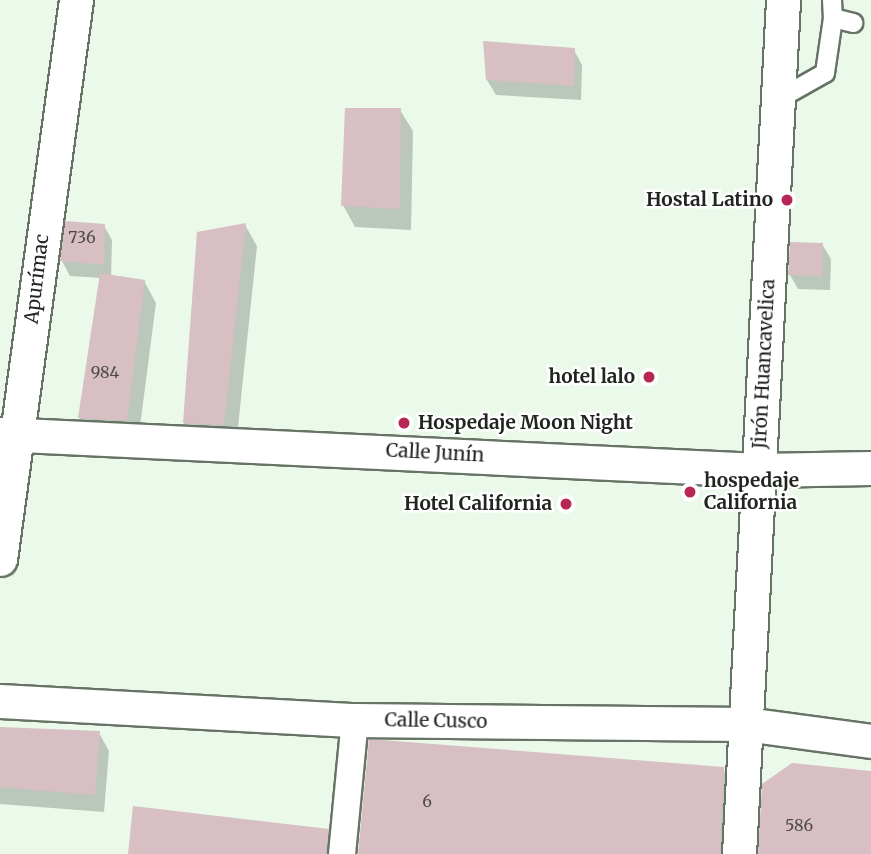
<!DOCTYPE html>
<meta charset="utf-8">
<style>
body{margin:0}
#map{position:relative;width:871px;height:854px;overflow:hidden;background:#eaf9e9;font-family:Merriweather,serif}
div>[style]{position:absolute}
.shadow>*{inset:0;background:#0003}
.building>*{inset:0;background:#d7bfc3}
.roads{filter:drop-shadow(2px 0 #667365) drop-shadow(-2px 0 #667365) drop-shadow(0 2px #667365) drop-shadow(0 -2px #667365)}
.service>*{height:18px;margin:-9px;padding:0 9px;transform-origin:9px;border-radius:9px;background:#fff}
.pedestrian>*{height:26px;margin:-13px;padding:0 13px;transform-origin:13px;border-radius:13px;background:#fff}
.minor>*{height:33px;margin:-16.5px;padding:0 16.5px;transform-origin:16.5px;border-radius:16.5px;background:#fff}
.dots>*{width:19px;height:19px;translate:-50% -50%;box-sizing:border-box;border:4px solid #fff;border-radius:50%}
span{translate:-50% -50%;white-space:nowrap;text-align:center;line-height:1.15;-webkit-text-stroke:5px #fff;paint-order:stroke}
.number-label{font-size:16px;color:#4e4c48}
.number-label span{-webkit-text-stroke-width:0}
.poi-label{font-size:19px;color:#20251f;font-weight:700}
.right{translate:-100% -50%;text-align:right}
.left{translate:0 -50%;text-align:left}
.street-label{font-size:19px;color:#20251f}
</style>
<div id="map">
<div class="shadow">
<i style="clip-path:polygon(574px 50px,582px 65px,581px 100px,496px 95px,487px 80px)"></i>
<i style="clip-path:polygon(400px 110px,413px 131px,411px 230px,355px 227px,343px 205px)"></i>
<i style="clip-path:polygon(245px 225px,257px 246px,236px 446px,197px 444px,184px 423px)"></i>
<i style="clip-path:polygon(104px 226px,112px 240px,111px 277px,144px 281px,156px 303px,138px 442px,93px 440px,80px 418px,101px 278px,70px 276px,62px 261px)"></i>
<i style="clip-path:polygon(822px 244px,831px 259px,830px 290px,798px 289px,790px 275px)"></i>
<i style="clip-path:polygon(99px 733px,109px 751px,104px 812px,0 804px,0 734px)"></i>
<i style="clip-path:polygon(723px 769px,739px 796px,736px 854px,360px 854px)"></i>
<i style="clip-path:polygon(328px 830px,341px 854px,129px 854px)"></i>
</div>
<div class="building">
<i style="clip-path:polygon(483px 41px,575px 48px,574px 86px,486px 80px)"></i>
<i style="clip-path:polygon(345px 108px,401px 108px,400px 209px,341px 206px)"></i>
<i style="clip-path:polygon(65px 221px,105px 224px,104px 265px,60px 261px)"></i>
<i style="clip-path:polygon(246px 223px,224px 425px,183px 423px,197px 232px)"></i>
<i style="clip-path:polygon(790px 242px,823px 243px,822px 276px,788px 275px)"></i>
<i style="clip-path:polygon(100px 273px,145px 280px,127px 421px,78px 418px)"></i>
<i style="clip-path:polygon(0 727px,100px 731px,95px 795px,0 787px)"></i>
<i style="clip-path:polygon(369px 739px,724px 767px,720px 854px,358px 854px)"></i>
<i style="clip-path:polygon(792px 763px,871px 771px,871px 854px,758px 854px,762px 784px)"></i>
<i style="clip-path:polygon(133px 806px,329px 829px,326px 854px,128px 854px)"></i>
</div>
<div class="roads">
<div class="service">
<i style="left:832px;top:0;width:18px;rotate:87deg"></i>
<i style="left:833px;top:18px;width:21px;rotate:14deg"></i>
<i style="left:777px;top:100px;width:55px;rotate:-29.4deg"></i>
<i style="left:825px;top:73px;width:56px;rotate:-81.7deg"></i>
</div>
<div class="pedestrian">
<i style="left:342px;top:854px;width:135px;rotate:-84.5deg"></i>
</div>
<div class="minor">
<i style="left:0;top:434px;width:760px;rotate:2.72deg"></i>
<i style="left:759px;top:470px;width:112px;rotate:-1deg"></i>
<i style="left:0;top:559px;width:564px;rotate:-82.26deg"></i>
<i style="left:0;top:701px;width:356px;rotate:3.1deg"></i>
<i style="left:355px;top:720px;width:391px;rotate:0.6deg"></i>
<i style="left:746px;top:724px;width:126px;rotate:7.7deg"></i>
<i style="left:739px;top:854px;width:855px;rotate:-87.05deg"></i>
</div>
</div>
<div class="dots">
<i style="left:787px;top:200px;background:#b72754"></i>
<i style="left:649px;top:377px;background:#b72754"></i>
<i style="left:404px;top:423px;background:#b72754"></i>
<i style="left:690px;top:492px;background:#b72754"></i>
<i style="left:566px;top:504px;background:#b72754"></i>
</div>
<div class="number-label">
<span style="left:82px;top:237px">736</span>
<span style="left:105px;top:372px">984</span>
<span style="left:427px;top:801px">6</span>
<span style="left:799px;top:825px">586</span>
</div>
<div class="poi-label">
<span class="right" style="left:773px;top:200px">Hostal Latino</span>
<span class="right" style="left:635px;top:377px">hotel lalo</span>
<span class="left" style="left:418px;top:423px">Hospedaje Moon Night</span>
<span class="left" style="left:704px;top:492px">hospedaje<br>California</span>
<span class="right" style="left:552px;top:504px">Hotel California</span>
</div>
<div class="street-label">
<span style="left:37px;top:279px;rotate:-83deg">Apurímac</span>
<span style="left:764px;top:364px;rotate:-87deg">Jirón Huancavelica</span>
<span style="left:435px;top:453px;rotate:3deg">Calle Junín</span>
<span style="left:436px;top:721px;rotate:1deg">Calle Cusco</span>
</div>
</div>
